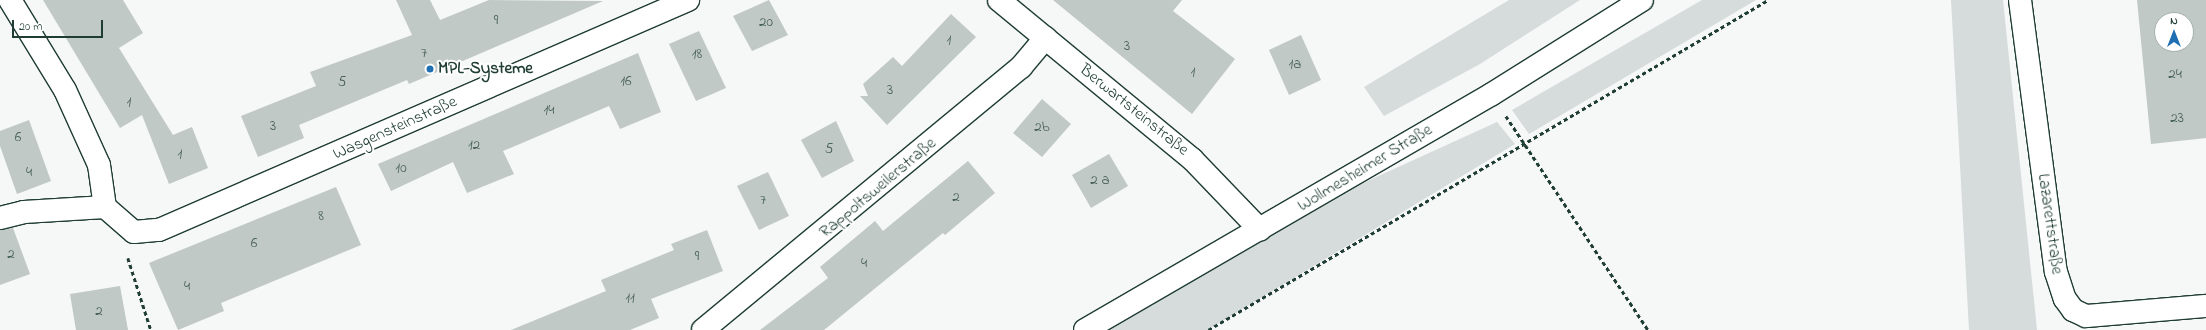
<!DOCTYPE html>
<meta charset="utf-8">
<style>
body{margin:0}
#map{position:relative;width:2206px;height:330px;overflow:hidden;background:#f6f7f7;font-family:"Indie Flower",sans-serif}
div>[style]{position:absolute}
.green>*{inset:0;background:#d6dcdb}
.building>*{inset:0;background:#c0c9c6}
.path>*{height:2.5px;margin-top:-1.25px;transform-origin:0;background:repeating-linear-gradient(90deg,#1f3d34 0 4px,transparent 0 7px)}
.roads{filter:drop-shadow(1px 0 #1f3d34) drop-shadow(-1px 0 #1f3d34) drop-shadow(0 1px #1f3d34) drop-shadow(0 -1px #1f3d34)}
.minor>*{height:22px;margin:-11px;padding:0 11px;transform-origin:11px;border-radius:11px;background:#fff}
.major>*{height:22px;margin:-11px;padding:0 11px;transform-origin:11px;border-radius:11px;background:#fff}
.dots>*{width:11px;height:11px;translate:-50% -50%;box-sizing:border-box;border:2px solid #fff;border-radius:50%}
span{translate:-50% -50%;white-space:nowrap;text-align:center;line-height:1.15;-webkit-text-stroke:4px #fff;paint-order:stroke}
.number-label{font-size:15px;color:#476058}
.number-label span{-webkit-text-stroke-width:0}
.poi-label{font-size:17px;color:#1f3d34;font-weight:700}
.left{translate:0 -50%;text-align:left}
.street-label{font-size:17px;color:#1f3d34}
.north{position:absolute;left:2154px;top:12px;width:40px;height:40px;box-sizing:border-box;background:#fff;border:1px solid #a5b1ae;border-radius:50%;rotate:0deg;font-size:11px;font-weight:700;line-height:16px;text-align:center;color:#1f3d34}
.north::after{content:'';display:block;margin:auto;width:14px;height:18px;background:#1f6fb2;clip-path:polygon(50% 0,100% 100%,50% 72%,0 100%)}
.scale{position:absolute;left:12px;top:20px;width:91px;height:18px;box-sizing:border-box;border:2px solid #1f3d34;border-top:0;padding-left:5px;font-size:12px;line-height:14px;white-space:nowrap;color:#1f3d34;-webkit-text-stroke:3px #fff;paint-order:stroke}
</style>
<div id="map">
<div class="green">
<i style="clip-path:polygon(1509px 0,1580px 0,1480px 64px,1384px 116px,1364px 87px)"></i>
<i style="clip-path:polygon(1702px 0,1756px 0,1529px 134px,1512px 110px)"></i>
<i style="clip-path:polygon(1951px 0,2003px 0,2037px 330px,1969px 330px)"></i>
<i style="clip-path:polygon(1497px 122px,1515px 144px,1208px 330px,1085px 330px,1260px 230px)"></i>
</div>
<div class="building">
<i style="clip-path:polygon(43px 0,123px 0,143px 33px,119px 48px,173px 135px,192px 127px,208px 168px,169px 184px,142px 115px,120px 128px)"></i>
<i style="clip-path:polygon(396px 0,430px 0,440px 20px,489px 0,603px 1px,409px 84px,407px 80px,299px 125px,304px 138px,258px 157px,241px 116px,316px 86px,310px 72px,412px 35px)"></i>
<i style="clip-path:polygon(769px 0,788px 35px,752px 51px,733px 16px)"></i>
<i style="clip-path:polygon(1053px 0,1182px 0,1173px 11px,1235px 59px,1192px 114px)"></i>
<i style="clip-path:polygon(evenodd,2137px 0,2206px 0,2206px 138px,2151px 144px,2137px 0,2162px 20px,2186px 20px,2186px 44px,2162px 44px,2162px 20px)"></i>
<i style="clip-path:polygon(951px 14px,976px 37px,887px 125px,860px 96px,868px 96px,863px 84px,893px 57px,902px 66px)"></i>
<i style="clip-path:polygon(699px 31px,726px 88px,696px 101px,669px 44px)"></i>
<i style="clip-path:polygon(1301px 35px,1321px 80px,1289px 95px,1269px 50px)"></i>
<i style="clip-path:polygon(638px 53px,661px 112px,620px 129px,609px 106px,503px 151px,514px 174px,467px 193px,453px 162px,391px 191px,378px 164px)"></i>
<i style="clip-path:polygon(1042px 99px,1071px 124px,1042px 157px,1013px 133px)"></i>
<i style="clip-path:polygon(29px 120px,51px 181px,17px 194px,0 146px,0 131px)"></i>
<i style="clip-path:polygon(836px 121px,854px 161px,822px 178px,801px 140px)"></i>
<i style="clip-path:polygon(1109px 154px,1128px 186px,1091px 208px,1072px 175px)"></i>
<i style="clip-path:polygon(968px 161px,995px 193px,945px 235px,943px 233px,824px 330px,760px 330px,828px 278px,820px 267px,875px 221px,883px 231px)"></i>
<i style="clip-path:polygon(768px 172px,789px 216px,759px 230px,737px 186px)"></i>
<i style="clip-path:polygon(336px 187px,361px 245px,221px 303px,224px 311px,178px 330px,149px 263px)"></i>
<i style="clip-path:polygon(13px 228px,30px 274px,0 285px,0 230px)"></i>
<i style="clip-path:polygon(707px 230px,723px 271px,651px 299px,659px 318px,630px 330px,511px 330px,606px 291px,601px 280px,674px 250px,671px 244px)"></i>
<i style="clip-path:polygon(120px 286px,128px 330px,76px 330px,70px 294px)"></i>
</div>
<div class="path">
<i style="left:1506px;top:116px;width:257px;rotate:56.4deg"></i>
<i style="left:128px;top:258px;width:76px;rotate:72.3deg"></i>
<i style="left:1208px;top:330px;width:650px;rotate:-30.51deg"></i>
</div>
<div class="roads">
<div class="minor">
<i style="left:10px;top:0;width:105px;rotate:58.6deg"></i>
<i style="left:65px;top:90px;width:82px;rotate:65.6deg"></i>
<i style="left:99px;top:165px;width:42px;rotate:81.9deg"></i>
<i style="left:999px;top:0;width:250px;rotate:39.5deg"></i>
<i style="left:1192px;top:159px;width:98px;rotate:46.2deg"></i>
<i style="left:2020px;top:0;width:274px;rotate:82.5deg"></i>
<i style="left:2056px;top:272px;width:28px;rotate:72deg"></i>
<i style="left:2065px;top:299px;width:14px;rotate:54deg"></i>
<i style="left:2073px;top:310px;width:14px;rotate:25deg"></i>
<i style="left:2086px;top:316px;width:120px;rotate:-4.8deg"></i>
<i style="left:105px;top:207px;width:38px;rotate:41deg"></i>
<i style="left:134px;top:232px;width:25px;rotate:-5deg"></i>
<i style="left:159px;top:230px;width:577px;rotate:-23.5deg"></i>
<i style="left:0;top:218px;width:25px;rotate:-14deg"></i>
<i style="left:24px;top:212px;width:81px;rotate:-3.5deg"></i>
<i style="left:703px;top:330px;width:413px;rotate:-39.6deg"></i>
<i style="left:1021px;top:67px;width:38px;rotate:-50deg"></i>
</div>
<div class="major">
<i style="left:1085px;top:330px;width:470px;rotate:-30.1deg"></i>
<i style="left:1492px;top:94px;width:177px;rotate:-32.1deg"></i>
</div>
</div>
<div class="dots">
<i style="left:430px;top:69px;background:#1f6fb2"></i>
</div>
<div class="number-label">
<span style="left:496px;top:21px">9</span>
<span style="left:766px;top:23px">20</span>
<span style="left:949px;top:41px">1</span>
<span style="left:1127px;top:47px">3</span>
<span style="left:424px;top:54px">7</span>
<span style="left:697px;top:55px">18</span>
<span style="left:1295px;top:65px">1a</span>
<span style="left:1193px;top:73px">1</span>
<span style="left:2175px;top:75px">24</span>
<span style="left:626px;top:82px">16</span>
<span style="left:342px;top:83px">5</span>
<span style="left:890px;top:91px">3</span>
<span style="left:129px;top:103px">1</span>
<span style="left:549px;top:111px">14</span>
<span style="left:2177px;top:119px">23</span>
<span style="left:273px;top:127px">3</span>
<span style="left:1042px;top:128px">2b</span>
<span style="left:18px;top:138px">6</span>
<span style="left:474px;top:146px">12</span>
<span style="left:829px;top:150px">5</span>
<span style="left:180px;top:155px">1</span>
<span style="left:401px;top:169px">10</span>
<span style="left:29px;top:173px">4</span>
<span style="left:1100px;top:181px">2 a</span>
<span style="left:956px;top:198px">2</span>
<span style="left:763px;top:201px">7</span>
<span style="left:321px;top:217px">8</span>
<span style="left:254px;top:244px">6</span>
<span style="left:11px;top:255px">2</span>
<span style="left:697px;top:257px">9</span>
<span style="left:864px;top:264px">4</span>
<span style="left:187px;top:287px">4</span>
<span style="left:630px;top:299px">11</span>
<span style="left:99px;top:312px">2</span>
</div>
<div class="poi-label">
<span class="left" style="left:438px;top:69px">MPL-Systeme</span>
</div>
<div class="street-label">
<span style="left:1134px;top:110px;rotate:39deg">Berwartsteinstraße</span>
<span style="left:395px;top:128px;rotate:-24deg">Wasgensteinstraße</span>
<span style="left:1365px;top:168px;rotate:-31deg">Wollmesheimer Straße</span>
<span style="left:878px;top:188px;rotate:-40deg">Rappoltsweilerstraße</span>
<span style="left:2050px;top:224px;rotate:82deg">Lazarettstraße</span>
</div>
<div class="north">N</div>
<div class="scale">20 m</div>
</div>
